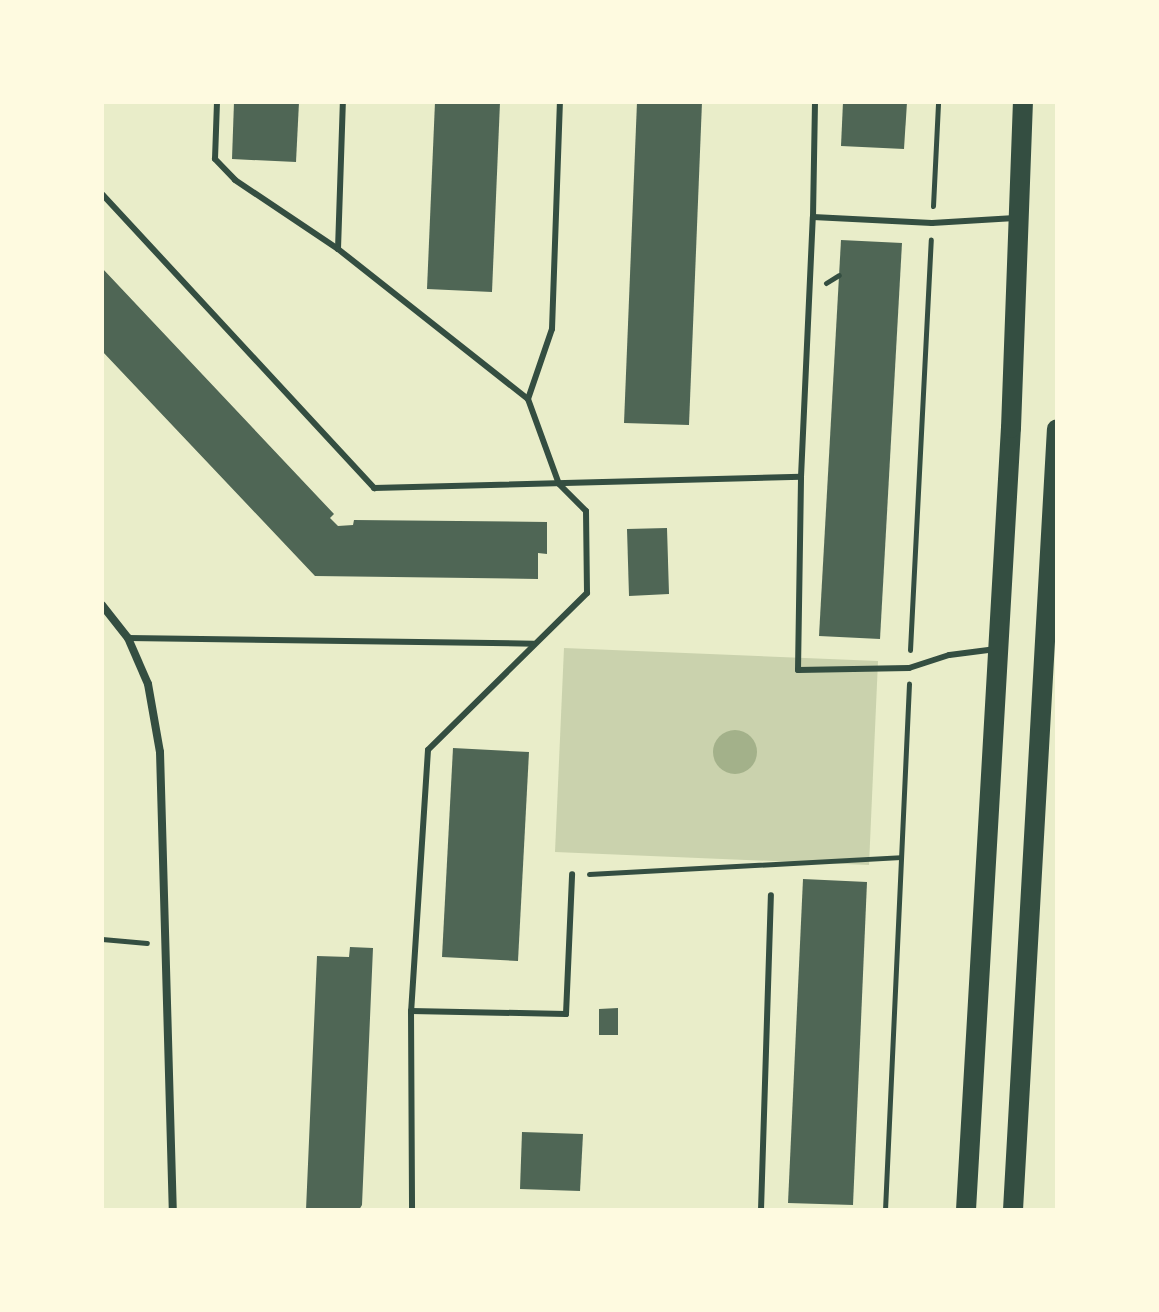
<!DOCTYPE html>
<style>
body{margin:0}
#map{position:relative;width:1159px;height:1312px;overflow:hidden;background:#e9edc9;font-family:Lato,sans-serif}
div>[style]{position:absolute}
.green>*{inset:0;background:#cad2ad}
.water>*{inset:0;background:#a3b18a}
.round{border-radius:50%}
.building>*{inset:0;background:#4f6655}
.path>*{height:5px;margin:-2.5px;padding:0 2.5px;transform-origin:2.5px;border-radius:2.5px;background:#344e41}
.service>*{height:6px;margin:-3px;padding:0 3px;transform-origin:3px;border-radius:3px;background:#344e41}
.minor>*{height:8px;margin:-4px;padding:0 4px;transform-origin:4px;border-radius:4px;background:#344e41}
.primary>*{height:20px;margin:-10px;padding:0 10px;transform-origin:10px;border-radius:10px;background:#344e41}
span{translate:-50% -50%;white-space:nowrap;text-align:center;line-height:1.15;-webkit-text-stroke:6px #fefae0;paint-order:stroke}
.frame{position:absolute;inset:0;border:104px solid #fefae0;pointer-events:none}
</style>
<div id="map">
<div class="green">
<i style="clip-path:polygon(564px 648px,878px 661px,869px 865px,555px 852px)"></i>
</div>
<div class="water">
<i class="round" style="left:713px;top:730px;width:44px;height:44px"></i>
</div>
<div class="building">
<i style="clip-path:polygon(234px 102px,299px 102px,296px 162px,232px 159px)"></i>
<i style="clip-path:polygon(435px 102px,500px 102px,492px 292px,427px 289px)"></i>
<i style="clip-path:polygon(637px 102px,702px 102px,689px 425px,624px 423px)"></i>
<i style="clip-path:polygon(843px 102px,907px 102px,904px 149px,841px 146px)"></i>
<i style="clip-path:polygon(841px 240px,902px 243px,880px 639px,819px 636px)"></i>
<i style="clip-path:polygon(102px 268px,334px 514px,330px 518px,338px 526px,353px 525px,354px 520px,547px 522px,547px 554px,538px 553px,538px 579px,315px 576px,102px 351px)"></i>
<i style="clip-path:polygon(667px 528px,669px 594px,629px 596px,627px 529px)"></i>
<i style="clip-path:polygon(453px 748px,529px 752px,518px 961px,442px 957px)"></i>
<i style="clip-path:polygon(803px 879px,867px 882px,853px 1205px,788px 1203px)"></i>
<i style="clip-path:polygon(350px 947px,373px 948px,362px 1205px,359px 1210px,306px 1210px,317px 956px,349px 957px)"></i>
<i style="clip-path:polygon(618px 1008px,618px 1035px,599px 1035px,599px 1009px)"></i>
<i style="clip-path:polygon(522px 1132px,583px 1134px,580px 1191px,520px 1189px)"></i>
</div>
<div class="path">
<i style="left:933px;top:206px;width:104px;rotate:-87.2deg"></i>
<i style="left:826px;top:283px;width:15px;rotate:-32deg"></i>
<i style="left:910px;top:650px;width:411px;rotate:-87.1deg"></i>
<i style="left:589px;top:874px;width:312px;rotate:-3.1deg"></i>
<i style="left:102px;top:939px;width:45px;rotate:5.1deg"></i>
<i style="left:885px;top:1210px;width:527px;rotate:-87.39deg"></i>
</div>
<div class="service">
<i style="left:217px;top:102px;width:57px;rotate:92deg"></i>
<i style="left:215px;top:159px;width:29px;rotate:46deg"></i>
<i style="left:235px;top:180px;width:124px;rotate:33.8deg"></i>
<i style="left:338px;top:249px;width:242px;rotate:38.3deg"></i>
<i style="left:528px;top:399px;width:90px;rotate:70deg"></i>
<i style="left:559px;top:484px;width:38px;rotate:45deg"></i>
<i style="left:586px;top:511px;width:82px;rotate:89.3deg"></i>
<i style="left:587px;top:593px;width:223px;rotate:135.4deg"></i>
<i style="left:428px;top:750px;width:262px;rotate:93.7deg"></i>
<i style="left:411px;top:1011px;width:199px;rotate:89.7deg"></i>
<i style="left:102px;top:194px;width:401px;rotate:47.2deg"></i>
<i style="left:374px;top:488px;width:427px;rotate:-1.5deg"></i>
<i style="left:813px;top:217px;width:115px;rotate:-89deg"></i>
<i style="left:338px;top:249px;width:147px;rotate:-88.1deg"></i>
<i style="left:528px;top:399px;width:74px;rotate:-71.1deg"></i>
<i style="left:552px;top:329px;width:227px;rotate:-88deg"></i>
<i style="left:128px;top:638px;width:406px;rotate:0.8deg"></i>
<i style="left:996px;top:649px;width:47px;rotate:172.7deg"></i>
<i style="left:949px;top:655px;width:42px;rotate:162deg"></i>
<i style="left:909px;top:668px;width:111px;rotate:179deg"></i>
<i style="left:798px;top:670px;width:193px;rotate:-89.1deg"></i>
<i style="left:801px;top:477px;width:260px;rotate:-87.4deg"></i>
<i style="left:813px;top:217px;width:119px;rotate:2.9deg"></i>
<i style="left:932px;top:223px;width:83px;rotate:-3.4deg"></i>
<i style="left:411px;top:1011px;width:155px;rotate:1.1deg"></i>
<i style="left:566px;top:1014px;width:140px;rotate:-87.5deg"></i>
<i style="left:761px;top:1210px;width:315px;rotate:-88.2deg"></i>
</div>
<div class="minor">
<i style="left:102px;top:605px;width:42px;rotate:51.8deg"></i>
<i style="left:128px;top:638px;width:50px;rotate:66.5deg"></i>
<i style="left:148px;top:684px;width:69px;rotate:80deg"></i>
<i style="left:160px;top:752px;width:458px;rotate:88.4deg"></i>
</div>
<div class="primary">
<i style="left:966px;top:1210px;width:783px;rotate:-86.71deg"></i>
<i style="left:1011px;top:428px;width:326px;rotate:-87.9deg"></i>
<i style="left:1013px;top:1210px;width:782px;rotate:-86.78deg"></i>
</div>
<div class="frame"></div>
</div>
